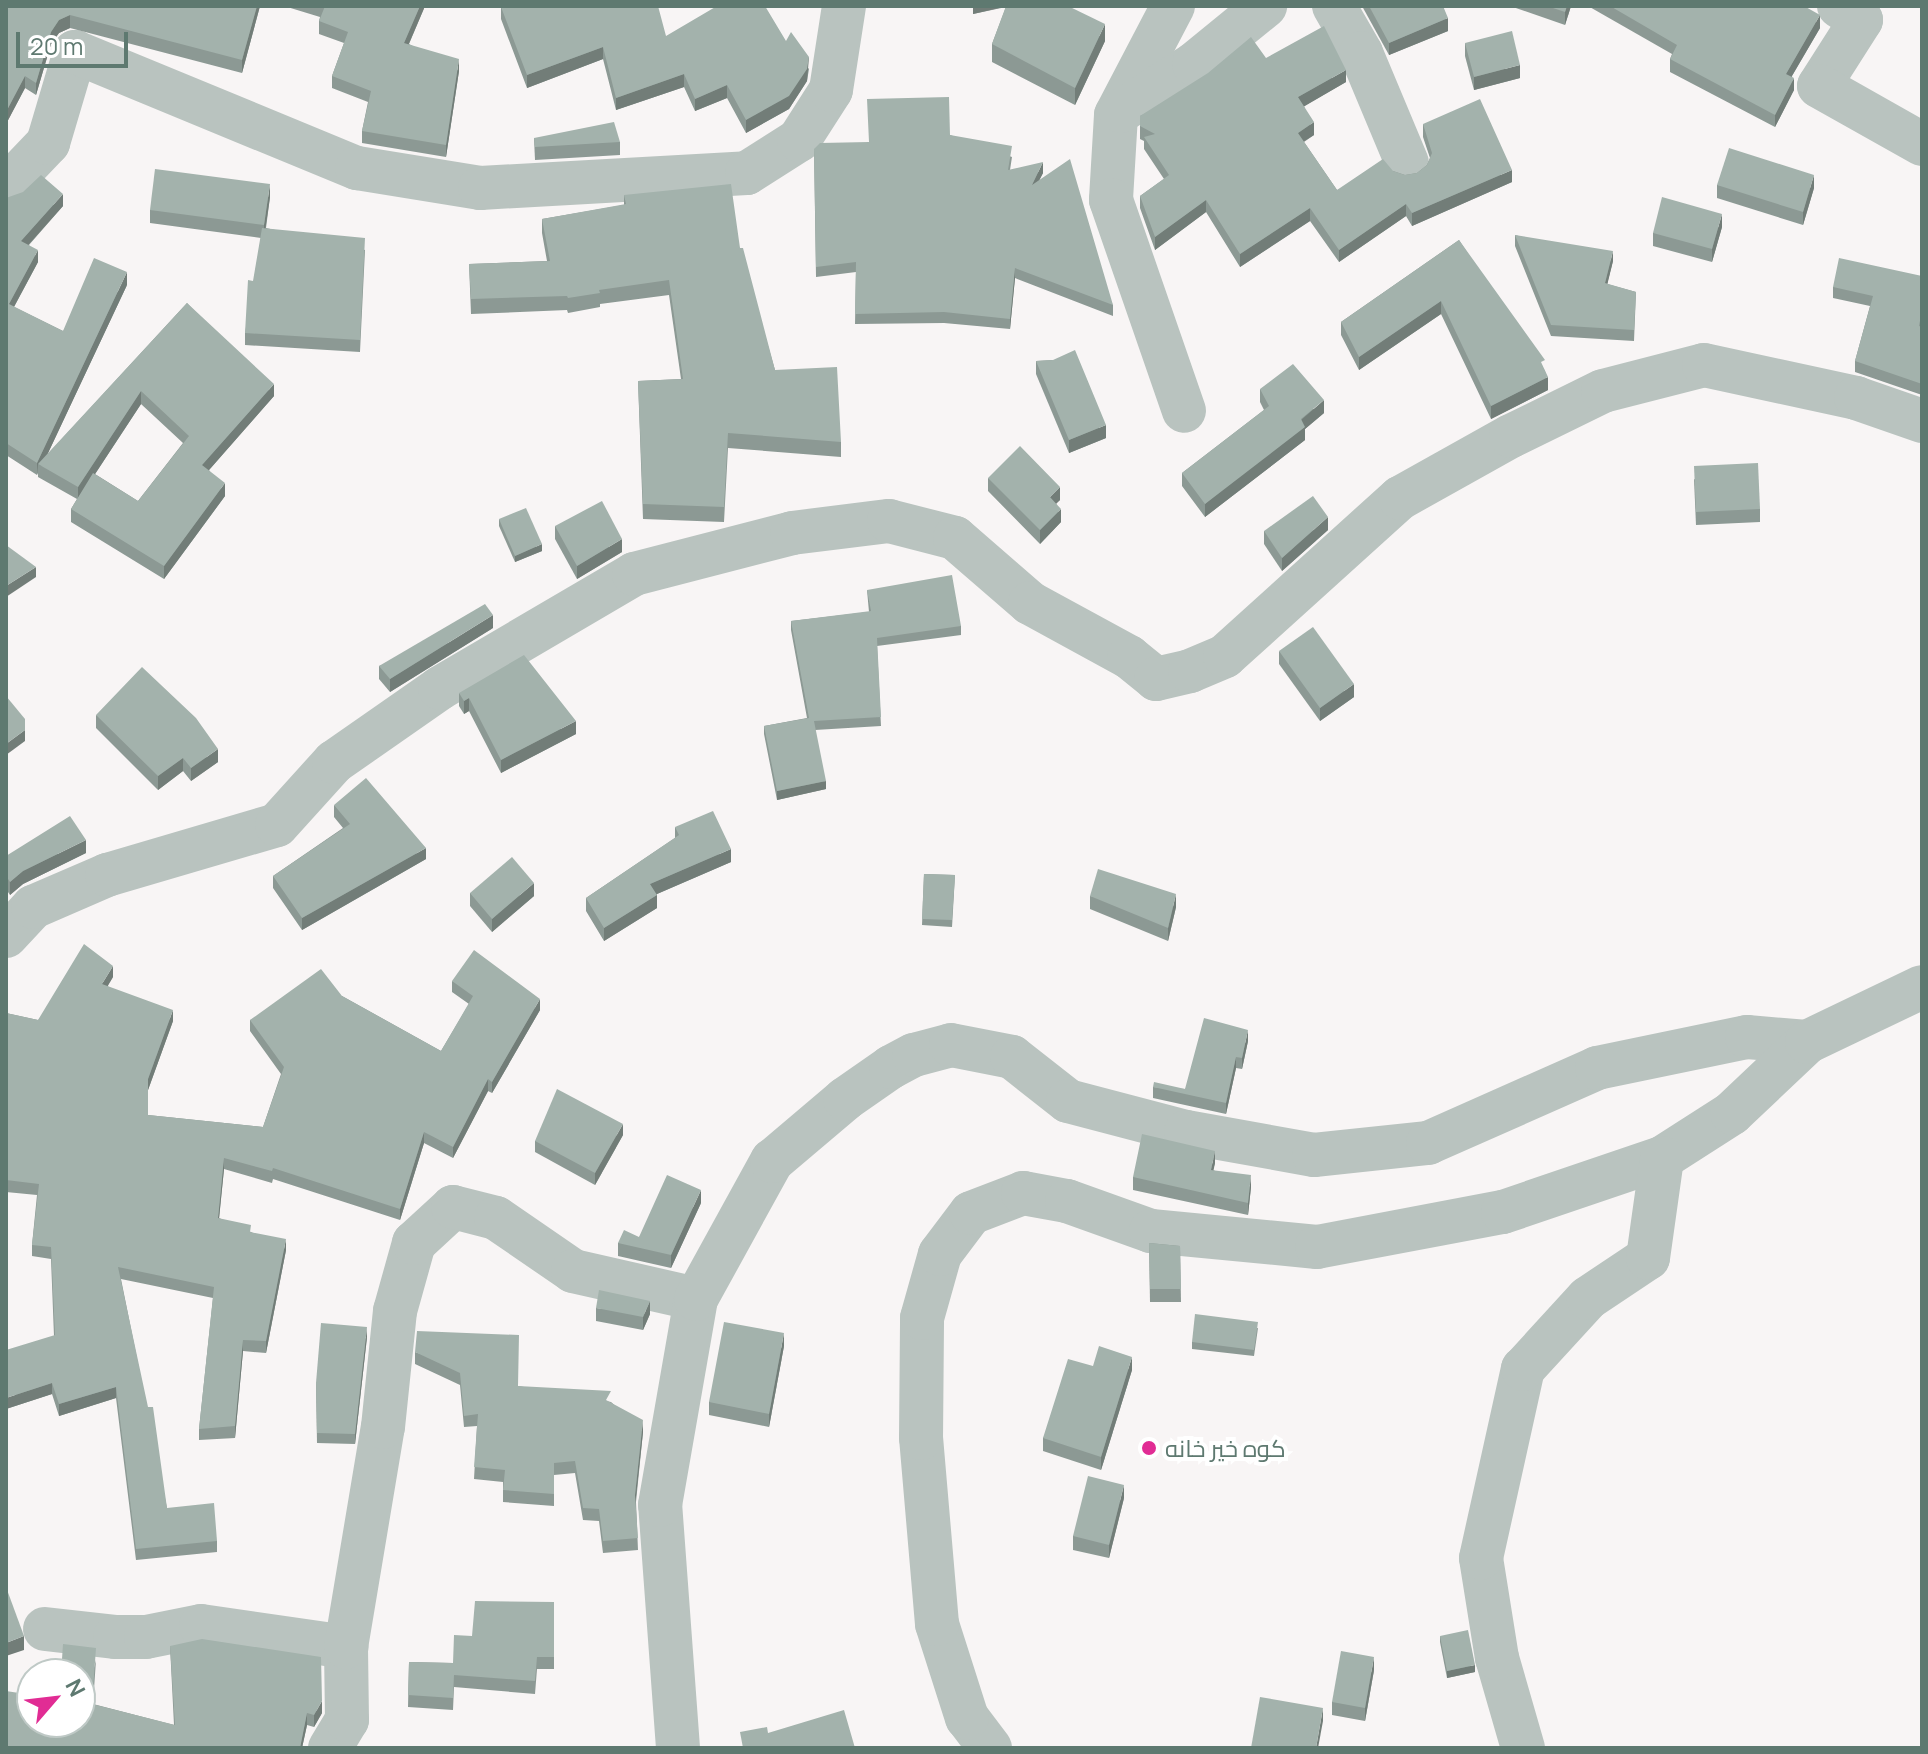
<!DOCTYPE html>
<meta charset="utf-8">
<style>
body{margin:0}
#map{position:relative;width:1928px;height:1754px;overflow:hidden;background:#f8f5f5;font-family:Manrope,Cairo,sans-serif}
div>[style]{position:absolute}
.minor>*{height:44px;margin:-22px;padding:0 22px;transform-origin:22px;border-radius:22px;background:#b9c3bf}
.wall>*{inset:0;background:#8c9994}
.shaded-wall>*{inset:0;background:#727d78}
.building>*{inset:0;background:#a3b2ac}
.dots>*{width:22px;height:22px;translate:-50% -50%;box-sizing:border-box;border:4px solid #fff;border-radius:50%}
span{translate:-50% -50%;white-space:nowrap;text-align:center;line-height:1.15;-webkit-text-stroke:8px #fff;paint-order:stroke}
.poi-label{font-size:24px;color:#5e7970}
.left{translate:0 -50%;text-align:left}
.frame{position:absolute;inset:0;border:8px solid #5e7970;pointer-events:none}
.north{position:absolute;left:16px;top:1658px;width:80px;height:80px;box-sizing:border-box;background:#fff;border:2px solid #bfc9c6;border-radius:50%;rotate:62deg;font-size:22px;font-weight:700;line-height:32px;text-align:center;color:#5e7970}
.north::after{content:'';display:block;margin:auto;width:28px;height:36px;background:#e12c94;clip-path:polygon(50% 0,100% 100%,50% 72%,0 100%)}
.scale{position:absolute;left:16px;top:32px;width:112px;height:36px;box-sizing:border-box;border:4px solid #5e7970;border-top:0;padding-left:10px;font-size:24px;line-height:28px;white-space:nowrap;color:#5e7970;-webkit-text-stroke:6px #fff;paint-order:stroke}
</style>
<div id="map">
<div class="minor">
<i style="left:1173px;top:6px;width:123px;rotate:117.6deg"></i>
<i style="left:1116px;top:115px;width:85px;rotate:93.4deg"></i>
<i style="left:1111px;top:200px;width:223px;rotate:70.9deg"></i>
<i style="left:1334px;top:6px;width:54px;rotate:60.1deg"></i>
<i style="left:1361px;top:53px;width:119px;rotate:67.3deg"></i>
<i style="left:1839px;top:6px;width:26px;rotate:32deg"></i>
<i style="left:1861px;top:20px;width:78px;rotate:122.5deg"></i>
<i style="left:1819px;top:86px;width:118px;rotate:29.4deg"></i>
<i style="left:1121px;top:111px;width:87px;rotate:-32.8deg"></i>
<i style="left:1194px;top:64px;width:92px;rotate:-39.2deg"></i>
<i style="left:6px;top:187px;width:61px;rotate:-46.3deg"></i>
<i style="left:48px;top:143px;width:95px;rotate:-73.5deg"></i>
<i style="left:75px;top:52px;width:305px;rotate:22.4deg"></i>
<i style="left:357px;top:168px;width:125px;rotate:9.2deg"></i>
<i style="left:480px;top:188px;width:267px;rotate:-3.2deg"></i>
<i style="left:747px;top:173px;width:62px;rotate:-32.4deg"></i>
<i style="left:799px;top:140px;width:59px;rotate:-57.4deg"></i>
<i style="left:831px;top:90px;width:85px;rotate:-81.2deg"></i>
<i style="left:6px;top:936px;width:40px;rotate:-47deg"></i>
<i style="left:33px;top:907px;width:81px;rotate:-23.4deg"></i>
<i style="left:107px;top:875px;width:177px;rotate:-16.4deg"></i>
<i style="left:277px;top:825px;width:85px;rotate:-47.9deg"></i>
<i style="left:334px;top:762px;width:129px;rotate:-34.9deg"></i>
<i style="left:440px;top:688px;width:225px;rotate:-30.4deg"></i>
<i style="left:634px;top:574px;width:163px;rotate:-14.5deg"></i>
<i style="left:792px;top:533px;width:98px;rotate:-7.1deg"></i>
<i style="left:889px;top:521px;width:68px;rotate:14.4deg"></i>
<i style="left:955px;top:538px;width:99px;rotate:40.9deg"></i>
<i style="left:1030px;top:603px;width:113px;rotate:28.6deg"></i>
<i style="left:1129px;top:657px;width:35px;rotate:39deg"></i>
<i style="left:1156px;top:679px;width:35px;rotate:-13deg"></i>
<i style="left:1190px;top:671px;width:38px;rotate:-23deg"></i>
<i style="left:1225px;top:656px;width:236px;rotate:-42.1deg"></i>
<i style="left:1400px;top:498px;width:127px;rotate:-29.2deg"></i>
<i style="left:1511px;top:436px;width:102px;rotate:-26.1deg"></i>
<i style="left:1603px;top:391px;width:104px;rotate:-14.4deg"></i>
<i style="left:1704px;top:365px;width:156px;rotate:12.2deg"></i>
<i style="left:1856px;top:398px;width:70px;rotate:19.2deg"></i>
<i style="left:45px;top:1629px;width:70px;rotate:6.5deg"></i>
<i style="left:115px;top:1637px;width:31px"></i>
<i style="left:146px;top:1637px;width:56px;rotate:-11.3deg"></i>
<i style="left:201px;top:1626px;width:147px;rotate:8.2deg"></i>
<i style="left:330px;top:1748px;width:33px;rotate:-59deg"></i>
<i style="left:347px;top:1720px;width:73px;rotate:-90.8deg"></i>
<i style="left:346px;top:1647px;width:223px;rotate:-80.5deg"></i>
<i style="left:383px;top:1427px;width:117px;rotate:-84.1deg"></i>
<i style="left:395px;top:1311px;width:71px;rotate:-74.4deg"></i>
<i style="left:414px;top:1243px;width:53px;rotate:-42.7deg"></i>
<i style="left:453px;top:1207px;width:44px;rotate:14.3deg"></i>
<i style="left:496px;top:1218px;width:93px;rotate:34.5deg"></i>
<i style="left:573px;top:1271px;width:126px;rotate:12.8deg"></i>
<i style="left:678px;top:1748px;width:244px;rotate:-94.2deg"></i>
<i style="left:660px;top:1505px;width:209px;rotate:-80.1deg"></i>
<i style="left:696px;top:1299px;width:158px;rotate:-61.2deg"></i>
<i style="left:772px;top:1161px;width:96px;rotate:-40.3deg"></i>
<i style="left:845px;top:1099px;width:56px;rotate:-34.8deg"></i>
<i style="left:891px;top:1067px;width:26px;rotate:-28deg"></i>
<i style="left:914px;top:1055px;width:38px;rotate:-15deg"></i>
<i style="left:951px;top:1045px;width:62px;rotate:11.1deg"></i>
<i style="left:1012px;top:1057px;width:71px;rotate:38.2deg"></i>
<i style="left:1068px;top:1101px;width:122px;rotate:14.7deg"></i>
<i style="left:1186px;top:1132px;width:130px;rotate:10.2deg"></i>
<i style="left:1314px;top:1155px;width:115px;rotate:-6deg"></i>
<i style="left:1428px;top:1143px;width:185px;rotate:-23.9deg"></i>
<i style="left:1597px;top:1068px;width:153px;rotate:-11.7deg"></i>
<i style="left:1747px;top:1037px;width:60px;rotate:4.8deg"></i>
<i style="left:990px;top:1748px;width:38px;rotate:-127deg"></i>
<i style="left:967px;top:1718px;width:99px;rotate:-107.7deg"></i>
<i style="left:937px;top:1624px;width:187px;rotate:-94.9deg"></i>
<i style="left:921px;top:1438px;width:120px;rotate:-89.5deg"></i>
<i style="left:922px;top:1318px;width:66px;rotate:-74.3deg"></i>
<i style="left:940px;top:1254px;width:51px;rotate:-52.9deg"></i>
<i style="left:971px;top:1213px;width:56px;rotate:-21deg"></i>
<i style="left:1023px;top:1193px;width:45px;rotate:10.3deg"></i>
<i style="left:1067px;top:1201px;width:89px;rotate:19.7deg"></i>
<i style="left:1151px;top:1231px;width:167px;rotate:5.5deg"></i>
<i style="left:1317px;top:1247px;width:189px;rotate:-10.7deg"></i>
<i style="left:1503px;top:1212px;width:168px;rotate:-18.8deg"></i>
<i style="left:1662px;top:1158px;width:83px;rotate:-32.7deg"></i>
<i style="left:1732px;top:1113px;width:103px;rotate:-43.4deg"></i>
<i style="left:1807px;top:1042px;width:127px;rotate:-25.6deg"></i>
<i style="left:1523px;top:1748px;width:94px;rotate:-106.1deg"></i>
<i style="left:1497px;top:1658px;width:101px;rotate:-99.1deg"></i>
<i style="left:1481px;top:1558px;width:194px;rotate:-77.5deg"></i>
<i style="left:1523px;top:1369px;width:96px;rotate:-47.5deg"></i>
<i style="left:1588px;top:1298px;width:72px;rotate:-33.7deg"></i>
<i style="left:1648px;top:1258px;width:101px;rotate:-82deg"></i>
</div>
<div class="wall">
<i style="clip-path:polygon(6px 6px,168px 8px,260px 6px,242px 73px,70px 28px,59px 33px,51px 44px,36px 95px,25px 88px,6px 124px)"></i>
<i style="clip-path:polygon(284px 6px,425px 6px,409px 44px,459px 71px,446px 157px,362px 143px,362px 131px,368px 102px,332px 88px,332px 76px,344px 43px,319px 34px,319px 21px,320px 17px)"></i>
<i style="clip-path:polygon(973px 6px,1068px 6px,1105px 41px,1075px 105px,992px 62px,992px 44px,1006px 7px,973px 14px)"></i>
<i style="clip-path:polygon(1362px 6px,1443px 6px,1448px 31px,1389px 55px)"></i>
<i style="clip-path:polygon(1510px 6px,1571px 6px,1565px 25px)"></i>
<i style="clip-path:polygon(1588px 6px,1804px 6px,1820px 28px,1792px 76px,1794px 90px,1775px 127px,1670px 72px,1670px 59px,1672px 54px)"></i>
<i style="clip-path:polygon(501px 7px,666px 36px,786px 41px,809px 69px,807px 81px,789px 109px,746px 133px,727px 98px,695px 111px,684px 87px,616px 110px,603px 59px,527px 88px,501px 19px)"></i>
<i style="clip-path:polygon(1465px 43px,1520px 78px,1474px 90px,1465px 56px)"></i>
<i style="clip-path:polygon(1266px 58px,1346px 82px,1304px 106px,1314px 135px,1304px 142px,1337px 190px,1393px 171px,1405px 175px,1417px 173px,1427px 165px,1430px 158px,1423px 137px,1423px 124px,1512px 182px,1412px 226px,1406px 216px,1339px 262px,1310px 221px,1240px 267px,1206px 212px,1155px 250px,1140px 208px,1140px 196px,1164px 179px,1144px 149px,1144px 141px,1140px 139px,1140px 116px)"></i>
<i style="clip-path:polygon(950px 135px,1012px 157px,1010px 170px,1043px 173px,1039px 180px,1113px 305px,1113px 316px,1015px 278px,1010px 329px,944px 323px,855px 324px,856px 272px,816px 277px,814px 149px)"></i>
<i style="clip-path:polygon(534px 138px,620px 142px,620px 155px,535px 160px)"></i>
<i style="clip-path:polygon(1717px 185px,1814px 188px,1803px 225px,1717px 198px)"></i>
<i style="clip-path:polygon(624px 195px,740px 248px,775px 370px,841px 442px,841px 457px,728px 448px,724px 522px,643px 519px,638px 381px,681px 379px,669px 295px,600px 304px,600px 307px,568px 313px,567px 310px,471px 314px,469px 264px,547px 261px,542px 233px,542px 219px,624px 205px)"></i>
<i style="clip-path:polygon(270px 197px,266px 228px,365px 250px,360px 352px,245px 345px,245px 333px,261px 238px,150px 223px,150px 210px)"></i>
<i style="clip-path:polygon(evenodd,6px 198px,63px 206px,29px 245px,38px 262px,14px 307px,63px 331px,127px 285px,47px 455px,187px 303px,274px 396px,209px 470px,225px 496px,164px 579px,71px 522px,71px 509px,77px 499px,38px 477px,38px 473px,37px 475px,6px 455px,6px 198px,141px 404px,183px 443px,138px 501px,95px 474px,141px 404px)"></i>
<i style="clip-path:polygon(1722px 227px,1712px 262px,1653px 246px,1653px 233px)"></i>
<i style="clip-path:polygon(1515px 235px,1613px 261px,1607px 284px,1636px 292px,1634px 341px,1551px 336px,1515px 246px)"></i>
<i style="clip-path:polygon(1459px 240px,1545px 371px,1548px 390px,1491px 419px,1441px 314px,1359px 370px,1341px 335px,1341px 322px)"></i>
<i style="clip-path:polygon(1922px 276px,1922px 321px,1921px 326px,1922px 327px,1922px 395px,1855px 372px,1855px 361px,1870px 306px,1833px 298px,1833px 287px)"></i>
<i style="clip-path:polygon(1053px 360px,1106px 438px,1069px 453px,1036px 374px,1036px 361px)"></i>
<i style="clip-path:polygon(1260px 389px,1324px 413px,1305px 429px,1305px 440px,1205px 517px,1182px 486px,1182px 473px,1264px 410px,1260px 402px)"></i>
<i style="clip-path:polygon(988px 478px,1060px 500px,1056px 503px,1061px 522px,1040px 544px,988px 491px)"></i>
<i style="clip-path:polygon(1694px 479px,1760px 509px,1760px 522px,1696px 525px)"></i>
<i style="clip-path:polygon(499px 519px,542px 551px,515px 562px,499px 526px)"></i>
<i style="clip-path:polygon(555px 526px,622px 552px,577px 579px,555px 539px)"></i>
<i style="clip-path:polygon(1328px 530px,1282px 571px,1264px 544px,1264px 531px)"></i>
<i style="clip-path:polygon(867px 590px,961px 626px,961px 635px,877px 646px,881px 726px,815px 730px,826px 789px,777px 800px,764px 734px,764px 726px,807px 718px,791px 630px,791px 621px,869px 612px)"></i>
<i style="clip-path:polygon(493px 628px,390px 692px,379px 679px,379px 666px)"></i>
<i style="clip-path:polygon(1279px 651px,1354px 697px,1320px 721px,1279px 664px)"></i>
<i style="clip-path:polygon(459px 693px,576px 734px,501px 773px,469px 711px,464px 714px,459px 706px)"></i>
<i style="clip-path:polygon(96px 715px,218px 762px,191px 781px,183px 771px,158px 790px,96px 728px)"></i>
<i style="clip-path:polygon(334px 805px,426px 859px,302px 930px,273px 888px,273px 876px,343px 828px,334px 817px)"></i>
<i style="clip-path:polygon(675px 827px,731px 862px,657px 894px,657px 908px,604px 941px,586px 911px,586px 898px,675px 838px)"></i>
<i style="clip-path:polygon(86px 853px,23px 884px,10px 895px,6px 889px,6px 856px)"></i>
<i style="clip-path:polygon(924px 874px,955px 875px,952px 927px,922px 925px)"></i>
<i style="clip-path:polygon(470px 893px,534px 896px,492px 932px,470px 906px)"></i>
<i style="clip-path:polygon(1090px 896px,1176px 907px,1168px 941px,1090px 909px)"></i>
<i style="clip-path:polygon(113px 977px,107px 986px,173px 1021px,148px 1090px,148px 1115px,263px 1127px,281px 1074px,250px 1031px,250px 1020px,342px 996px,441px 1051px,469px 1004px,452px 992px,452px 981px,540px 1010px,492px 1093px,488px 1091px,453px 1158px,424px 1143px,400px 1220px,273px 1179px,272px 1183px,224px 1169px,219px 1218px,251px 1232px,286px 1250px,266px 1353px,243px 1351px,235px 1438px,199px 1440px,199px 1429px,213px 1298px,121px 1279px,167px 1508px,217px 1541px,217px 1552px,136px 1560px,116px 1398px,59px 1416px,52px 1394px,6px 1409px,54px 1336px,51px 1259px,32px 1256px,32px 1245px,37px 1195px,6px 1192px,6px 1013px,38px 1020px)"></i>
<i style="clip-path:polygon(1248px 1041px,1242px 1069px,1236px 1068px,1226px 1114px,1153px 1098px,1153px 1087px,1185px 1089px)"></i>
<i style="clip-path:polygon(623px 1135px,595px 1185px,535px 1152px,535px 1141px)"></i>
<i style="clip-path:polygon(1215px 1163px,1213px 1170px,1251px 1187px,1248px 1215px,1133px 1190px,1133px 1177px)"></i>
<i style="clip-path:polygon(701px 1203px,671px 1268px,618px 1256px,618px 1243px,639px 1237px)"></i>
<i style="clip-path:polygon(1149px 1243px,1180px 1246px,1181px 1302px,1150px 1302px)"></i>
<i style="clip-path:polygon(596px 1308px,650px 1314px,643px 1330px,596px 1321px)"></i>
<i style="clip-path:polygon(1258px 1328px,1254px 1356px,1192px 1349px,1192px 1342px)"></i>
<i style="clip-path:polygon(367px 1337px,355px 1444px,317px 1443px,316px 1383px)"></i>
<i style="clip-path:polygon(784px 1346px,769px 1427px,709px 1415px,709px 1402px)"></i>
<i style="clip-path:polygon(415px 1352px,518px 1386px,611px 1402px,643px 1432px,636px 1502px,638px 1550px,603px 1553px,599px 1521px,583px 1520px,575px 1473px,554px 1475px,554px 1506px,503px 1502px,503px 1482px,474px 1479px,477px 1426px,464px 1427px,460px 1385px,415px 1364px)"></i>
<i style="clip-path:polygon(1093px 1366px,1132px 1370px,1101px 1470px,1043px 1451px,1043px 1438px)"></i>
<i style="clip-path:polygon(1124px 1498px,1109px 1558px,1073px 1550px,1073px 1536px)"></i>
<i style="clip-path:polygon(554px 1602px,554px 1669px,537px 1669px,535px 1694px,454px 1687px,453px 1710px,408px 1707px,409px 1662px,453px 1663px,472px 1636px)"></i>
<i style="clip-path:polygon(1440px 1636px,1475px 1672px,1447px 1678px,1440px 1642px)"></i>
<i style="clip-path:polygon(170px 1646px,322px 1713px,314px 1727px,307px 1725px,302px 1748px,6px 1748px,80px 1722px,96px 1660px,93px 1704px,174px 1725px)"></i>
<i style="clip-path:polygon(1374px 1670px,1365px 1721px,1332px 1715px,1332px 1702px)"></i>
</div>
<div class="shaded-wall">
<i style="clip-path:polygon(257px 6px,260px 6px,242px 73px,242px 60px)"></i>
<i style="clip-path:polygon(420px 6px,425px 6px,404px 55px,404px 43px)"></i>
<i style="clip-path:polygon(973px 6px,1008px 6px,973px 14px)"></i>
<i style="clip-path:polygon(1567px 6px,1571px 6px,1565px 25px,1565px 12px)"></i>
<i style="clip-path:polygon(70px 15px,70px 28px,59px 33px,51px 44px,36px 95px,36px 83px,51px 32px,59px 20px)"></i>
<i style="clip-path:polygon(1820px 15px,1820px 28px,1786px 86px,1786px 74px)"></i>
<i style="clip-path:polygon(1448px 18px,1448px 31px,1389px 55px,1389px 43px)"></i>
<i style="clip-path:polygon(1105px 24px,1105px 41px,1075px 105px,1075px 88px)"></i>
<i style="clip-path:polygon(603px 47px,603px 59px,527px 88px,527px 75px)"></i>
<i style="clip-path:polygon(809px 57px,807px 81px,789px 109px,746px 133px,746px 120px)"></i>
<i style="clip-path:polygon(459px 59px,459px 71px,446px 157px,446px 145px)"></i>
<i style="clip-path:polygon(1520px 65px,1520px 78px,1474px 90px,1474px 77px)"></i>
<i style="clip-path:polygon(1346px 70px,1346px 82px,1298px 110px,1298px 97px)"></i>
<i style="clip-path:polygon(684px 74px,684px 87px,616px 110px,616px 98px)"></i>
<i style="clip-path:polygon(25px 76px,25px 88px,6px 124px,6px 112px)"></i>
<i style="clip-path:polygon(1794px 78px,1794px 90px,1775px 127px,1775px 115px)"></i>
<i style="clip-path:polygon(727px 85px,727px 98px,695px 111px,695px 99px)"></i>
<i style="clip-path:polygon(1314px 122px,1314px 135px,1298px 145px,1298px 133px)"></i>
<i style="clip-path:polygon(1043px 162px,1043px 173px,1032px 195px,1032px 185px)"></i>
<i style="clip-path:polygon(1512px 170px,1512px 182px,1412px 226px,1412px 213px)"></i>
<i style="clip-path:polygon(1814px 175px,1814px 188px,1803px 225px,1803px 212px)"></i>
<i style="clip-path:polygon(270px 184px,270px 197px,264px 238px,264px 225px)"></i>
<i style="clip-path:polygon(63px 194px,63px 206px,21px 253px,21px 241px)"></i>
<i style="clip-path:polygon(1206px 200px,1206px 212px,1155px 250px,1155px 237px)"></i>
<i style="clip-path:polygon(1406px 204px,1406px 216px,1339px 262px,1339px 250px)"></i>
<i style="clip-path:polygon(1310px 208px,1310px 221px,1240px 267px,1240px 254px)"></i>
<i style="clip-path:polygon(1722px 214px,1722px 227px,1712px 262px,1712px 249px)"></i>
<i style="clip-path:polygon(38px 250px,38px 262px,9px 316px,9px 304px)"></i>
<i style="clip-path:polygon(1613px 251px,1613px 261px,1605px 294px,1605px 283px)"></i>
<i style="clip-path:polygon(1015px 268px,1015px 278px,1010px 329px,1010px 319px)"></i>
<i style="clip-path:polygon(127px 272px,127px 285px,42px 466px,38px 464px,37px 475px,37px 463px)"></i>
<i style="clip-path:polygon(1441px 301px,1441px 314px,1359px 370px,1359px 357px)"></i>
<i style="clip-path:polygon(1548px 377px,1548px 390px,1491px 419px,1491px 406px)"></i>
<i style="clip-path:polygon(274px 384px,274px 396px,202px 478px,202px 465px)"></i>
<i style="clip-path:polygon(141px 391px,141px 404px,78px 500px,78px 487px)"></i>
<i style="clip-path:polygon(1324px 400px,1324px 413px,1305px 429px,1305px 440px,1205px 517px,1205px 504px)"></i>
<i style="clip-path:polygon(1106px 425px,1106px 438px,1069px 453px,1069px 440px)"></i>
<i style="clip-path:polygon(225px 483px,225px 496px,164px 579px,164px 566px)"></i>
<i style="clip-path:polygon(1060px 487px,1060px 500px,1050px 510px,1050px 497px)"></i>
<i style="clip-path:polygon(1061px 509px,1061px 522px,1040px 544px,1040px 530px)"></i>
<i style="clip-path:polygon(1328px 517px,1328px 530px,1282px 571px,1282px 558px)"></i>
<i style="clip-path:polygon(622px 539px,622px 552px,577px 579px,577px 566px)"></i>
<i style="clip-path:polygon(542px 544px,542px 551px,515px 562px,515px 556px)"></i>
<i style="clip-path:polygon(36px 567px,36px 577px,6px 597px,6px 586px)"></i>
<i style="clip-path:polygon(493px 615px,493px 628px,390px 692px,390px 679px)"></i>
<i style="clip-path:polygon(1354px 684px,1354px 697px,1320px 721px,1320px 708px)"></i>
<i style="clip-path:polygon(469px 698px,469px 711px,464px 714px,464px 701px)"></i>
<i style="clip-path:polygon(576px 721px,576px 734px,501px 773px,501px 760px)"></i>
<i style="clip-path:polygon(25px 730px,25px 741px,6px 755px,6px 744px)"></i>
<i style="clip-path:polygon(218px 749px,218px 762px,191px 781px,191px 768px)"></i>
<i style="clip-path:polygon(183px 758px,183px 771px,158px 790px,158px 776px)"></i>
<i style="clip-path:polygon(826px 781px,826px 789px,777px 800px,777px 791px)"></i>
<i style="clip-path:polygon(86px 840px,86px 853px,23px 884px,10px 895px,10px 882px,23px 871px)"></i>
<i style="clip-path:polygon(426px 848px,426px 859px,302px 930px,302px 918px)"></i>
<i style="clip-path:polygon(731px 849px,731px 862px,650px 897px,650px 884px)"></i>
<i style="clip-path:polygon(534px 883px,534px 896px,492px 932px,492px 919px)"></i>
<i style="clip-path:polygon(1176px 894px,1176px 907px,1168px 941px,1168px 928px)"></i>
<i style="clip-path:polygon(657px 895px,657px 908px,604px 941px,604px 928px)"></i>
<i style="clip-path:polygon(113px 966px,113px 977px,102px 996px,102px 984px)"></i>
<i style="clip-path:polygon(540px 999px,540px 1010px,492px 1093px,492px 1082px)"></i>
<i style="clip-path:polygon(173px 1010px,173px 1021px,148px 1090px,148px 1079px)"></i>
<i style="clip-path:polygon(1248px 1030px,1248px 1041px,1242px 1069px,1242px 1058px)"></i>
<i style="clip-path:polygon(1236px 1057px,1236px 1068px,1226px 1114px,1226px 1103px)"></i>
<i style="clip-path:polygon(488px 1079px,488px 1091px,453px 1158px,453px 1147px)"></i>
<i style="clip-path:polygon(623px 1124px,623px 1135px,595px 1185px,595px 1173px)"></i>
<i style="clip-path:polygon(424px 1132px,424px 1143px,400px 1220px,400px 1209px)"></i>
<i style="clip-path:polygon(1215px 1151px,1215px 1163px,1211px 1182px,1211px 1170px)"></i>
<i style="clip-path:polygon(224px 1158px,224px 1169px,218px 1229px,218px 1218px)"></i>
<i style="clip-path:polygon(1251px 1175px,1251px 1187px,1248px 1215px,1248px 1203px)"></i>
<i style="clip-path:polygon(701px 1190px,701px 1203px,671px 1268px,671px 1255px)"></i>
<i style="clip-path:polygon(286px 1239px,286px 1250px,266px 1353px,266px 1341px)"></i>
<i style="clip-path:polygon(650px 1301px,650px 1314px,643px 1330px,643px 1317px)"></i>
<i style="clip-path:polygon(367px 1327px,367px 1337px,355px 1444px,355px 1434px)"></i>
<i style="clip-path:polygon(784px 1333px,784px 1346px,769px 1427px,769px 1414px)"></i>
<i style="clip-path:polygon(243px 1340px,243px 1351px,235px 1438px,235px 1426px)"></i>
<i style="clip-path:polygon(1132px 1357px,1132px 1370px,1101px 1470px,1101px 1457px)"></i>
<i style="clip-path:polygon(52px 1383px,52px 1394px,6px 1409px,6px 1398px)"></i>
<i style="clip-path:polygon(116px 1387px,116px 1398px,59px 1416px,59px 1404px)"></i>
<i style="clip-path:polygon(643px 1420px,643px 1432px,635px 1506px,635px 1495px)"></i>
<i style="clip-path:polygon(1124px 1485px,1124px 1498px,1109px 1558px,1109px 1545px)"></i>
<i style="clip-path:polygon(24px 1636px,24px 1650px,6px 1656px,6px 1643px)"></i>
<i style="clip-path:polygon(1374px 1657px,1374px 1670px,1365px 1721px,1365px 1708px)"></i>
<i style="clip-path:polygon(1475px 1665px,1475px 1672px,1447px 1678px,1447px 1671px)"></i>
<i style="clip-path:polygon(322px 1701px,322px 1713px,314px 1727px,314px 1715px)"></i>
<i style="clip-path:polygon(1323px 1708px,1323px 1721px,1318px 1748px,1316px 1748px)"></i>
<i style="clip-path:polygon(307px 1713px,307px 1725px,302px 1748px,300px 1748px)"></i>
</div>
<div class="building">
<i style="clip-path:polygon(6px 6px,158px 6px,168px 8px,168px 6px,257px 6px,242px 60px,70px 15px,59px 20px,51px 32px,36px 83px,25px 76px,6px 112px)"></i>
<i style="clip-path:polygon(325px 6px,420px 6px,404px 43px,459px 59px,446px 145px,362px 131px,371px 91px,332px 76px,348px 32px,319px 21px)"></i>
<i style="clip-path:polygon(503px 6px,658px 6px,666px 36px,717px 6px,765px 6px,786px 41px,791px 32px,809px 57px,807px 69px,789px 96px,746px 120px,727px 85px,695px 99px,684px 74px,616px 98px,603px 47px,527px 75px,501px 7px)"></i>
<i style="clip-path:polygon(1006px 6px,1068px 6px,1105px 24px,1075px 88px,992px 44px)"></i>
<i style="clip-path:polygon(1369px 6px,1443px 6px,1448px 18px,1389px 43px)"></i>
<i style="clip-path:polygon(1547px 6px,1567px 6px,1565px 12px)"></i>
<i style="clip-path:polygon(1610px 6px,1804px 6px,1820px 15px,1786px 74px,1794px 78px,1775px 115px,1670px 59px,1677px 45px)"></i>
<i style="clip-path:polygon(1324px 26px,1346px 70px,1298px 97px,1314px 122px,1298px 133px,1337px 190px,1383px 159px,1393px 171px,1405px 175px,1417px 173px,1427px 165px,1432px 153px,1423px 124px,1480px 99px,1512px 170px,1412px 213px,1406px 204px,1339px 250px,1310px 208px,1240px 254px,1206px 200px,1155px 237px,1140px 196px,1169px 175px,1144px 137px,1155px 134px,1140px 126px,1140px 116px,1208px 73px,1251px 37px,1266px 58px)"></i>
<i style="clip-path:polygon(1512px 31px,1520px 65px,1474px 77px,1465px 43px)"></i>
<i style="clip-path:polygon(949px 97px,950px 135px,1012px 146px,1008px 170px,1043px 162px,1032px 185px,1070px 159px,1113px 305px,1015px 268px,1010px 319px,944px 312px,855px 314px,856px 262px,816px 267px,814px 149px,820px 143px,869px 142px,867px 99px)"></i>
<i style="clip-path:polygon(614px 122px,620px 142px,535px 147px,534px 138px)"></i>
<i style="clip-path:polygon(1729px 148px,1814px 175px,1803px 212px,1717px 185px)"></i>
<i style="clip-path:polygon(155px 169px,270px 184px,264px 225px,150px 210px)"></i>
<i style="clip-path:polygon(41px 175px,63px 194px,21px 241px,38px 250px,9px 304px,63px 331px,94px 258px,127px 272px,37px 463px,6px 443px,6px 198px,23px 192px)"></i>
<i style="clip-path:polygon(731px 184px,740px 248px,743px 248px,775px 370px,837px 367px,841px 442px,728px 433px,724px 507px,643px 504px,638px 381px,683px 379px,669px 280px,599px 290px,600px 293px,568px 298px,567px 296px,471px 299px,469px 264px,550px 261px,542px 219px,626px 204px,624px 195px)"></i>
<i style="clip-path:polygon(1662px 197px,1722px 214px,1712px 249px,1653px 233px)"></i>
<i style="clip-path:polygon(262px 228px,365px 238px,360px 340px,245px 333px,248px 280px,253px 281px)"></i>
<i style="clip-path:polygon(1515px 235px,1613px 251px,1605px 283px,1636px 292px,1634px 330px,1551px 325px)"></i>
<i style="clip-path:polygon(1459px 240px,1545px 360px,1541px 362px,1548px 377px,1491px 406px,1441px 301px,1359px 357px,1341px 322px)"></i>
<i style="clip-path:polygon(1839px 258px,1922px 276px,1922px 310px,1919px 326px,1922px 327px,1922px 384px,1855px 361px,1873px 296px,1833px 287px)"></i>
<i style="clip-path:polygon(187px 303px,274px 384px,202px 465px,225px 483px,164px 566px,71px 509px,93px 473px,138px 501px,189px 436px,141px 391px,78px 487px,38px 464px)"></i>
<i style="clip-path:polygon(1075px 350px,1106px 425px,1069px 440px,1036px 361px,1053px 360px)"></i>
<i style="clip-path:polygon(1293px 364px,1324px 400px,1301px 419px,1305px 427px,1205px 504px,1182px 473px,1269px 406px,1260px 389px)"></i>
<i style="clip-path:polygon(1020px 446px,1060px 487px,1050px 497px,1061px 509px,1040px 530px,988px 478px)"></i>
<i style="clip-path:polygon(1758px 463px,1760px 509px,1696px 512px,1694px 466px)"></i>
<i style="clip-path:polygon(1313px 496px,1328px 517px,1282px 558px,1264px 531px)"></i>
<i style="clip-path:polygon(602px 501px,622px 539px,577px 566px,555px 526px)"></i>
<i style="clip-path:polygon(526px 508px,542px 544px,515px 556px,499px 519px)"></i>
<i style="clip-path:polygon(6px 545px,36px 567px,6px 586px)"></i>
<i style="clip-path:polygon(952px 575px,961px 626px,877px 638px,881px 717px,814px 721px,826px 781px,777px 791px,764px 726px,809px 718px,791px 621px,871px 611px,867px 590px)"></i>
<i style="clip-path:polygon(485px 604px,493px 615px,390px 679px,379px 666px)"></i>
<i style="clip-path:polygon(1313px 627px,1354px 684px,1320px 708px,1279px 651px)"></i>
<i style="clip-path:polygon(524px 655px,576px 721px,501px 760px,469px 698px,464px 701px,459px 693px)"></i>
<i style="clip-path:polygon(142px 667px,196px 718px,218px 749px,191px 768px,183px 758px,158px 776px,96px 715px)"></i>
<i style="clip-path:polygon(6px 696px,25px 719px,25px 730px,6px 744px)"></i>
<i style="clip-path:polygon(366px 778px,426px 848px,302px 918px,273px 876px,350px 824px,334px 805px)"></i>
<i style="clip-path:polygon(713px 811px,731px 849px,650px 884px,657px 895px,604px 928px,586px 898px,679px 835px,675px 827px)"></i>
<i style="clip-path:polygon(70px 816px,86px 840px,23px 871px,10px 882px,6px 876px,6px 856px)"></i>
<i style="clip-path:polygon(512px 857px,534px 883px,492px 919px,470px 893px)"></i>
<i style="clip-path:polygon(1098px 869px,1176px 894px,1168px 928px,1090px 896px)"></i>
<i style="clip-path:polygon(924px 874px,955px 875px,952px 920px,922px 919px)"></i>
<i style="clip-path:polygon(84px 944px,113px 966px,102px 984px,173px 1010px,148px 1079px,148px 1115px,263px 1127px,284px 1067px,250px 1020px,321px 969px,342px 996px,441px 1051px,473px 996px,452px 981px,474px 950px,540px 999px,492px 1082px,488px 1079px,453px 1147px,424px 1132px,400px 1209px,273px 1168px,272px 1171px,224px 1158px,218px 1218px,251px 1225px,250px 1232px,286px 1239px,266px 1341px,243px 1340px,235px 1426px,199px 1429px,214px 1287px,118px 1267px,148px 1407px,153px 1407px,167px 1508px,214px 1503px,217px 1541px,136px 1549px,116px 1387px,59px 1404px,52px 1383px,6px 1398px,6px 1350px,55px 1335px,51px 1247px,32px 1245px,39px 1184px,6px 1180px,6px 1013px,38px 1020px)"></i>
<i style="clip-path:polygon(1204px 1018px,1248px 1030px,1242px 1058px,1236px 1057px,1226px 1103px,1153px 1087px,1154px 1082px,1185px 1089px)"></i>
<i style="clip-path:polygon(557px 1089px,623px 1124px,595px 1173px,535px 1141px)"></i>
<i style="clip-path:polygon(1142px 1134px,1215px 1151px,1211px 1170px,1251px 1175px,1248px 1203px,1133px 1177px)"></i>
<i style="clip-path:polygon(667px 1175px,701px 1190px,671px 1255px,618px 1243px,624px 1230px,639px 1237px)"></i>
<i style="clip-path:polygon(1149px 1243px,1180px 1246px,1181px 1289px,1150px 1289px)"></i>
<i style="clip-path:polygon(599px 1290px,650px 1301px,643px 1317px,596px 1308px)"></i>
<i style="clip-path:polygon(1195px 1314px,1258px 1322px,1254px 1350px,1192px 1342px)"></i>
<i style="clip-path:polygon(724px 1322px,784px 1333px,769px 1414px,709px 1402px)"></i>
<i style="clip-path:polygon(321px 1323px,367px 1327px,355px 1434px,317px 1433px,316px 1383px)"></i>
<i style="clip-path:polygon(417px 1331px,519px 1335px,518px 1386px,611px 1391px,606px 1400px,643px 1420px,635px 1495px,638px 1538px,603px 1541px,599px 1509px,583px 1508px,575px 1461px,554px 1463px,554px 1494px,503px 1490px,505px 1470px,474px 1467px,478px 1414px,464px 1416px,460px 1373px,415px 1352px)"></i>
<i style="clip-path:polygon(1099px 1346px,1132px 1357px,1101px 1457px,1043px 1438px,1068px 1359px,1093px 1366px)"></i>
<i style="clip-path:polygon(1088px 1476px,1124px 1485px,1109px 1545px,1073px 1536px)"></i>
<i style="clip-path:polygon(6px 1587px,24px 1636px,6px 1643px)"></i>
<i style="clip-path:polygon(475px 1601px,554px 1602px,554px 1657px,537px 1657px,535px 1681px,454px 1675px,453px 1698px,408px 1695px,409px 1662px,453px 1663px,454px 1635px,472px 1636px)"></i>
<i style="clip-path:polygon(1468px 1630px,1475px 1665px,1447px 1671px,1440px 1636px)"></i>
<i style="clip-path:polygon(202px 1639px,321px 1657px,322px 1701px,314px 1715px,307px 1713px,300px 1748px,6px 1748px,6px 1691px,32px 1695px,32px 1722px,80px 1722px,80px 1674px,61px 1674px,63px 1644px,96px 1648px,92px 1704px,175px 1725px,170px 1646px)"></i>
<i style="clip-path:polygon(1341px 1651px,1374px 1657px,1365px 1708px,1332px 1702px)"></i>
<i style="clip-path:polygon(1260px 1697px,1323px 1708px,1316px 1748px,1251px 1748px)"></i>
<i style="clip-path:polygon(844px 1710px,855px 1748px,743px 1748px,740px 1732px,767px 1727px,768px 1733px)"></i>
</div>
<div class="dots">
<i style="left:1149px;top:1448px;background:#e12c94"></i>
</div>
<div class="poi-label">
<span class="left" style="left:1165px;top:1448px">کوه خير خانه</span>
</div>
<div class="frame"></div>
<div class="north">N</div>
<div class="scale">20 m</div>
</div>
